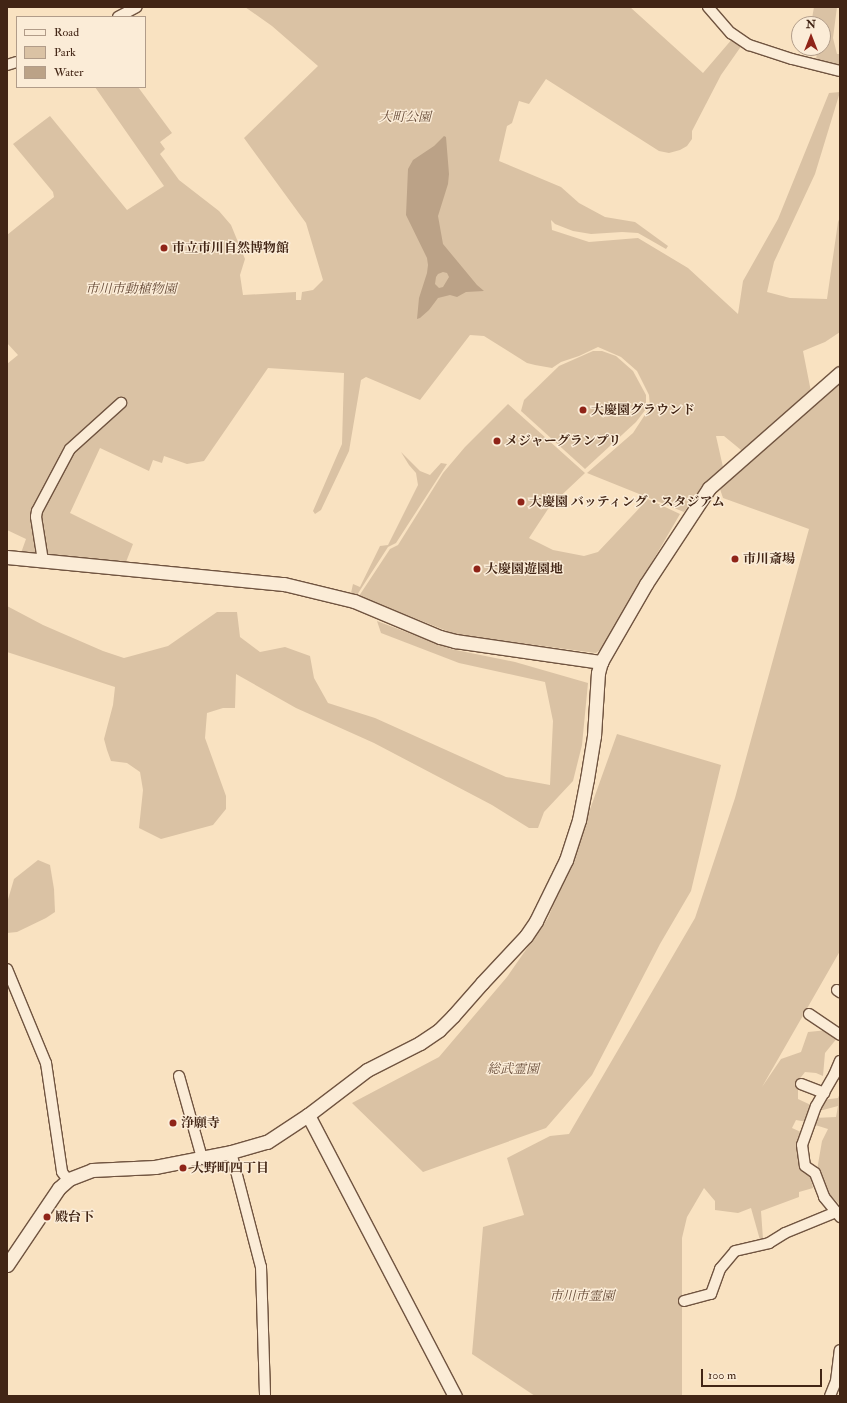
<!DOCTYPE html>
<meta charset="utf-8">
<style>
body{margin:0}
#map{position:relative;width:847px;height:1403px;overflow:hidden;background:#f9e2c1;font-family:"IM FELL Double Pica","Noto Serif JP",serif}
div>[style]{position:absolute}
.green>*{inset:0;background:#dac2a4}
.water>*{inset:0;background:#bba287}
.roads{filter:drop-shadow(1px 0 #705440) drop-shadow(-1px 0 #705440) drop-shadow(0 1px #705440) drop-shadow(0 -1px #705440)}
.street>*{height:10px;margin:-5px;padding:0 5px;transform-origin:5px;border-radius:5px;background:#fbecd7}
.secondary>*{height:13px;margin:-6.5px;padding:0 6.5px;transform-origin:6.5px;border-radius:6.5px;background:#fbecd7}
.dots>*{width:11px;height:11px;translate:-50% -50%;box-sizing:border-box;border:2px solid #fbecd7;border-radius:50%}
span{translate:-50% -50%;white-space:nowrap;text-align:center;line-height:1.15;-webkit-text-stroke:3px #fbecd7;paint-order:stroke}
.park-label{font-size:13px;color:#684c39;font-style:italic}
.poi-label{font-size:13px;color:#422515;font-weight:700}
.left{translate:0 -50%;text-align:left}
.frame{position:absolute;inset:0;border:8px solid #422515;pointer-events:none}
.legend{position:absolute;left:16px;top:16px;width:130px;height:72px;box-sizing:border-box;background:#fbecd7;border:1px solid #b19c89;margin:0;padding:5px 7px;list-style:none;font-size:12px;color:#422515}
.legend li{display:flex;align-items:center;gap:8px;height:20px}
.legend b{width:20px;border:1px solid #b19c89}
.north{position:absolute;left:791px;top:16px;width:40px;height:40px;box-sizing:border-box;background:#fbecd7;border:1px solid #b19c89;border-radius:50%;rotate:0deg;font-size:11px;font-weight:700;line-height:16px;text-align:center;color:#422515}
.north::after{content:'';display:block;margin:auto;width:14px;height:18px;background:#8f2418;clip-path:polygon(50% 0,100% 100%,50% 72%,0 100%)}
.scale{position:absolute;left:701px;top:1369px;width:121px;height:18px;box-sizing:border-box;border:2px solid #422515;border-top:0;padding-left:5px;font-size:12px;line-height:14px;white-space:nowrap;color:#422515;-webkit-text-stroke:3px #fbecd7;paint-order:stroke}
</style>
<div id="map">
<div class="green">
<i style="clip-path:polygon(245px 7px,630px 7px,703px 73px,733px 38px,742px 45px,721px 75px,692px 131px,692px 139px,687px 146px,680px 150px,669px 153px,659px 151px,546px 79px,529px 104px,519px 101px,512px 123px,507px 126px,499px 161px,561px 187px,579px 203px,605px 217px,635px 222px,668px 246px,666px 249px,638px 233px,622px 232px,591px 234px,573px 231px,555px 224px,551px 220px,552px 230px,589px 242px,638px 238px,688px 268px,738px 314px,743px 281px,778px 219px,829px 93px,840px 92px,815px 174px,774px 262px,767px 292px,790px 298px,827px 299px,838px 222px,840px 217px,840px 332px,825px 342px,803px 351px,814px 407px,840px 383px,840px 951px,762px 1087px,781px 1059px,801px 1052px,808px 1032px,828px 1030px,838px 1037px,825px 1053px,823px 1076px,816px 1073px,805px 1072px,798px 1081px,798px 1099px,813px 1106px,807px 1122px,796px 1120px,792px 1128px,803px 1133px,799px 1142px,801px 1170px,809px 1171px,813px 1188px,799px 1192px,799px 1197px,761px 1211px,763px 1239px,760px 1240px,751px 1208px,738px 1213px,715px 1210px,715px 1201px,704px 1188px,687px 1217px,682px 1238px,682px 1396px,535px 1396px,472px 1354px,483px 1227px,524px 1215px,507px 1158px,550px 1136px,569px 1134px,695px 918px,735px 798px,809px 529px,723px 498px,720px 489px,752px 459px,724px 436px,716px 436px,723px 467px,703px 485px,684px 512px,587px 473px,633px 433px,650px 407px,649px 395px,637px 371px,621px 357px,598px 347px,579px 356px,561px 362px,552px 368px,535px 365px,527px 363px,484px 336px,470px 335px,420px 400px,366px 377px,361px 380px,349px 451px,321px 510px,315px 514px,313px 511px,342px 444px,344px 373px,268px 368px,204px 461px,187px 464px,164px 456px,162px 463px,153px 460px,149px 471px,100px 448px,70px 513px,133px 544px,126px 562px,21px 553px,26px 539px,7px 530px,7px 364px,18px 355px,7px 343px,7px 235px,54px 197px,53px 192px,13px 144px,50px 116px,127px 210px,164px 186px,95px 87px,138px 87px,172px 133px,160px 142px,165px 149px,160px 154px,179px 180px,219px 211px,231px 225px,245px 259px,240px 275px,243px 295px,296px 292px,296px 300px,301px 300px,302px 292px,313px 290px,323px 280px,306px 223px,244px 138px,318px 66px,272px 26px)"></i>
<i style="clip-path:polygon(814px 7px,837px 7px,833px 38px,837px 54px,840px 54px,840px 66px,816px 61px,817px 51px,807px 48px,823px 48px,823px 24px,811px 24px)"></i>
<i style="clip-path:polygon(593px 351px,602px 351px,616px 356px,633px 371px,646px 395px,646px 409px,636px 422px,585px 469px,521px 411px,524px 400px,559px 366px)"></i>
<i style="clip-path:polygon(508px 404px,585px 473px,550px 506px,529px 538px,553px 550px,584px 556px,598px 552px,648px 499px,680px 514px,602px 648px,596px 653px,457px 635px,359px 596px,390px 549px,398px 545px,443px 473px,465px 447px)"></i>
<i style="clip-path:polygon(401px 452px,420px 471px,430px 475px,441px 463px,447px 464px,396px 543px,388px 547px,357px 595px,351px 593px,353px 584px,360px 587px,380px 546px,388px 545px,418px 485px,416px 473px,409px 465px)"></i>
<i style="clip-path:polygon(7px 606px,43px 625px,103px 651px,124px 658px,168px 646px,217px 612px,237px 612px,240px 637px,260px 652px,285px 647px,310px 656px,314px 678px,328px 703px,375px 718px,506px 777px,550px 785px,553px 721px,545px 682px,459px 663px,381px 633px,377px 621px,451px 649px,515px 662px,588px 683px,582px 745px,573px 781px,544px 812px,538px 828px,529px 828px,492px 805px,374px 743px,296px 708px,236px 674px,235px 708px,223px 708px,207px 713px,205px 738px,226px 796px,226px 809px,213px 825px,161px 839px,139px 828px,143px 790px,140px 772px,127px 763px,111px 761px,107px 750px,104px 739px,113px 705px,115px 687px,7px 652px)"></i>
<i style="clip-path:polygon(617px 734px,721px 765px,691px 891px,660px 944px,592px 1075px,546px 1128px,423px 1172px,352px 1103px,439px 1057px,507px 977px,548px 918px,574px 854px)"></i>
<i style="clip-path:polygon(38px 860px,50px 865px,54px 889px,55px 912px,46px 918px,17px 932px,7px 933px,7px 903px,14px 879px)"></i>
<i style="clip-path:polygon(840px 1093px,840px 1205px,828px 1193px,817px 1170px,822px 1141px,828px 1129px,812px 1124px,814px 1118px,836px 1117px,838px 1106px,819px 1111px,822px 1100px,838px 1098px)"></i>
</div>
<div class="water">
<i style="clip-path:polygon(evenodd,444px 136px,446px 137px,449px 174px,448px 184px,438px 216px,443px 244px,477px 285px,484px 291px,466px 292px,457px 297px,450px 295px,438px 298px,429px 310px,420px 318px,417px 319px,419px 298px,427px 273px,428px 265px,427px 258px,406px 215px,408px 169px,413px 160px,434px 146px,444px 136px,443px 272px,447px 273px,449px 277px,443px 287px,439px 288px,435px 284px,436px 277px,438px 274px,443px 272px)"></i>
</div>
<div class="roads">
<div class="street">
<i style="left:708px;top:7px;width:35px;rotate:49deg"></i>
<i style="left:731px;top:33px;width:22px;rotate:34deg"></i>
<i style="left:749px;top:45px;width:45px;rotate:18deg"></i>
<i style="left:792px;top:59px;width:49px;rotate:14deg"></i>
<i style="left:118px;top:17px;width:21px;rotate:-28deg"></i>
<i style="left:7px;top:65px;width:10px;rotate:-17deg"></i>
<i style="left:43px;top:561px;width:45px;rotate:-99deg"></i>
<i style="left:36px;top:517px;width:6px;rotate:-81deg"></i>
<i style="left:37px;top:511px;width:70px;rotate:-62deg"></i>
<i style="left:70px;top:449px;width:69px;rotate:-42deg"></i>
<i style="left:7px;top:969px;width:102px;rotate:67.5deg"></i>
<i style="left:46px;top:1063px;width:110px;rotate:81.6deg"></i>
<i style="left:62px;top:1172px;width:10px;rotate:53deg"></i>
<i style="left:837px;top:990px;width:4px;rotate:34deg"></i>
<i style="left:809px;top:1014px;width:37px;rotate:34deg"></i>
<i style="left:840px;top:1061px;width:15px;rotate:113deg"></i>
<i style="left:834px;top:1075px;width:36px;rotate:120deg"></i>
<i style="left:816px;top:1106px;width:41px;rotate:109.7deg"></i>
<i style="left:802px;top:1145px;width:21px;rotate:82deg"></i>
<i style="left:805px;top:1166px;width:12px;rotate:35deg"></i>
<i style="left:815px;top:1173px;width:26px;rotate:69deg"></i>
<i style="left:824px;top:1197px;width:26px;rotate:51deg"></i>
<i style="left:179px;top:1076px;width:85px;rotate:74.3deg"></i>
<i style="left:801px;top:1084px;width:25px;rotate:21deg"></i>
<i style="left:231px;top:1152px;width:119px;rotate:75.4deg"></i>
<i style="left:261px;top:1267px;width:129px;rotate:88.2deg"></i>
<i style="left:684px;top:1301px;width:28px;rotate:-15deg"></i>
<i style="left:711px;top:1294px;width:27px;rotate:-70deg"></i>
<i style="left:720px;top:1269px;width:23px;rotate:-50deg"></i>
<i style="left:735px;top:1251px;width:35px;rotate:-13deg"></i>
<i style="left:769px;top:1243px;width:19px;rotate:-32deg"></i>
<i style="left:785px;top:1233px;width:55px;rotate:-22.4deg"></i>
<i style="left:830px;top:1396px;width:16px;rotate:-68deg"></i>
<i style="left:836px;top:1381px;width:31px;rotate:-83deg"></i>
</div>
<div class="secondary">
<i style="left:7px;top:557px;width:278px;rotate:5.6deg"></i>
<i style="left:284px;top:584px;width:72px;rotate:13.7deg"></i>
<i style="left:354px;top:601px;width:93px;rotate:22.7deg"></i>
<i style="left:440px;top:637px;width:16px;rotate:15deg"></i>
<i style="left:455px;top:641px;width:148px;rotate:8.2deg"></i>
<i style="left:308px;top:1115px;width:317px;rotate:62.4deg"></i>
<i style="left:7px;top:1265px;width:93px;rotate:-56deg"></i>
<i style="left:59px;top:1188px;width:13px;rotate:-42deg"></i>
<i style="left:69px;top:1179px;width:25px;rotate:-21deg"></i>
<i style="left:92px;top:1170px;width:63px;rotate:-2.7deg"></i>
<i style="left:155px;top:1167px;width:77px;rotate:-11.2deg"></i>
<i style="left:231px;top:1152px;width:37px;rotate:-16deg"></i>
<i style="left:267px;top:1142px;width:49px;rotate:-33.4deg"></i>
<i style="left:308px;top:1115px;width:74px;rotate:-37.3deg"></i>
<i style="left:367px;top:1070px;width:59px;rotate:-27deg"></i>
<i style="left:420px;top:1043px;width:23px;rotate:-34deg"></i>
<i style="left:439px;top:1030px;width:20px;rotate:-45deg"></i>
<i style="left:453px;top:1016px;width:44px;rotate:-48.7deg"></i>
<i style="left:482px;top:983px;width:64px;rotate:-46.9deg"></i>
<i style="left:526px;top:936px;width:18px;rotate:-56deg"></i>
<i style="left:536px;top:921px;width:68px;rotate:-63.8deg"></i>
<i style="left:566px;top:860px;width:42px;rotate:-72deg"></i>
<i style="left:579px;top:820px;width:42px;rotate:-79deg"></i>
<i style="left:587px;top:779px;width:44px;rotate:-80.8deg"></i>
<i style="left:594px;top:736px;width:63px;rotate:-86.4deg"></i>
<i style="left:598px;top:673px;width:11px;rotate:-75deg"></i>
<i style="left:601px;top:662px;width:90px;rotate:-60deg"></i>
<i style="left:646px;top:584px;width:115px;rotate:-56.7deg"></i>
<i style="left:709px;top:488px;width:174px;rotate:-41.3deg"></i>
</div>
</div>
<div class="dots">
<i style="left:164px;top:248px;background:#8f2418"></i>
<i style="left:583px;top:410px;background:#8f2418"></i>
<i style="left:497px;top:441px;background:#8f2418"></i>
<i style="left:521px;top:502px;background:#8f2418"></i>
<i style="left:735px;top:559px;background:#8f2418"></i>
<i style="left:477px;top:569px;background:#8f2418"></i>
<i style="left:173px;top:1123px;background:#8f2418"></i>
<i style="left:183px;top:1168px;background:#8f2418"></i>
<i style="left:47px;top:1217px;background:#8f2418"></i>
</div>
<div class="park-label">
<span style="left:405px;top:117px">大町公園</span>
<span style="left:131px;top:289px">市川市動植物園</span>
<span style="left:513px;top:1069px">総武霊園</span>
<span style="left:582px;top:1296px">市川市霊園</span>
</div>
<div class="poi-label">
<span class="left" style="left:172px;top:248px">市立市川自然博物館</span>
<span class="left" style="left:591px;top:410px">大慶園グラウンド</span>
<span class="left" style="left:505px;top:441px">メジャーグランプリ</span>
<span class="left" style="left:529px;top:502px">大慶園 バッティング・スタジアム</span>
<span class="left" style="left:743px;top:559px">市川斎場</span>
<span class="left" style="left:485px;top:569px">大慶園遊園地</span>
<span class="left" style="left:181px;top:1123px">浄願寺</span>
<span class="left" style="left:191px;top:1168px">大野町四丁目</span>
<span class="left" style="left:55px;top:1217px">殿台下</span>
</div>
<div class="frame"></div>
<ul class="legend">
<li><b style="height:5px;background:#fbecd7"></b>Road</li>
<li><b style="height:11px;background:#dac2a4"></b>Park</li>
<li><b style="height:11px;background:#bba287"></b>Water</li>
</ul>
<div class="north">N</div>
<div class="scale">100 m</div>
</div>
